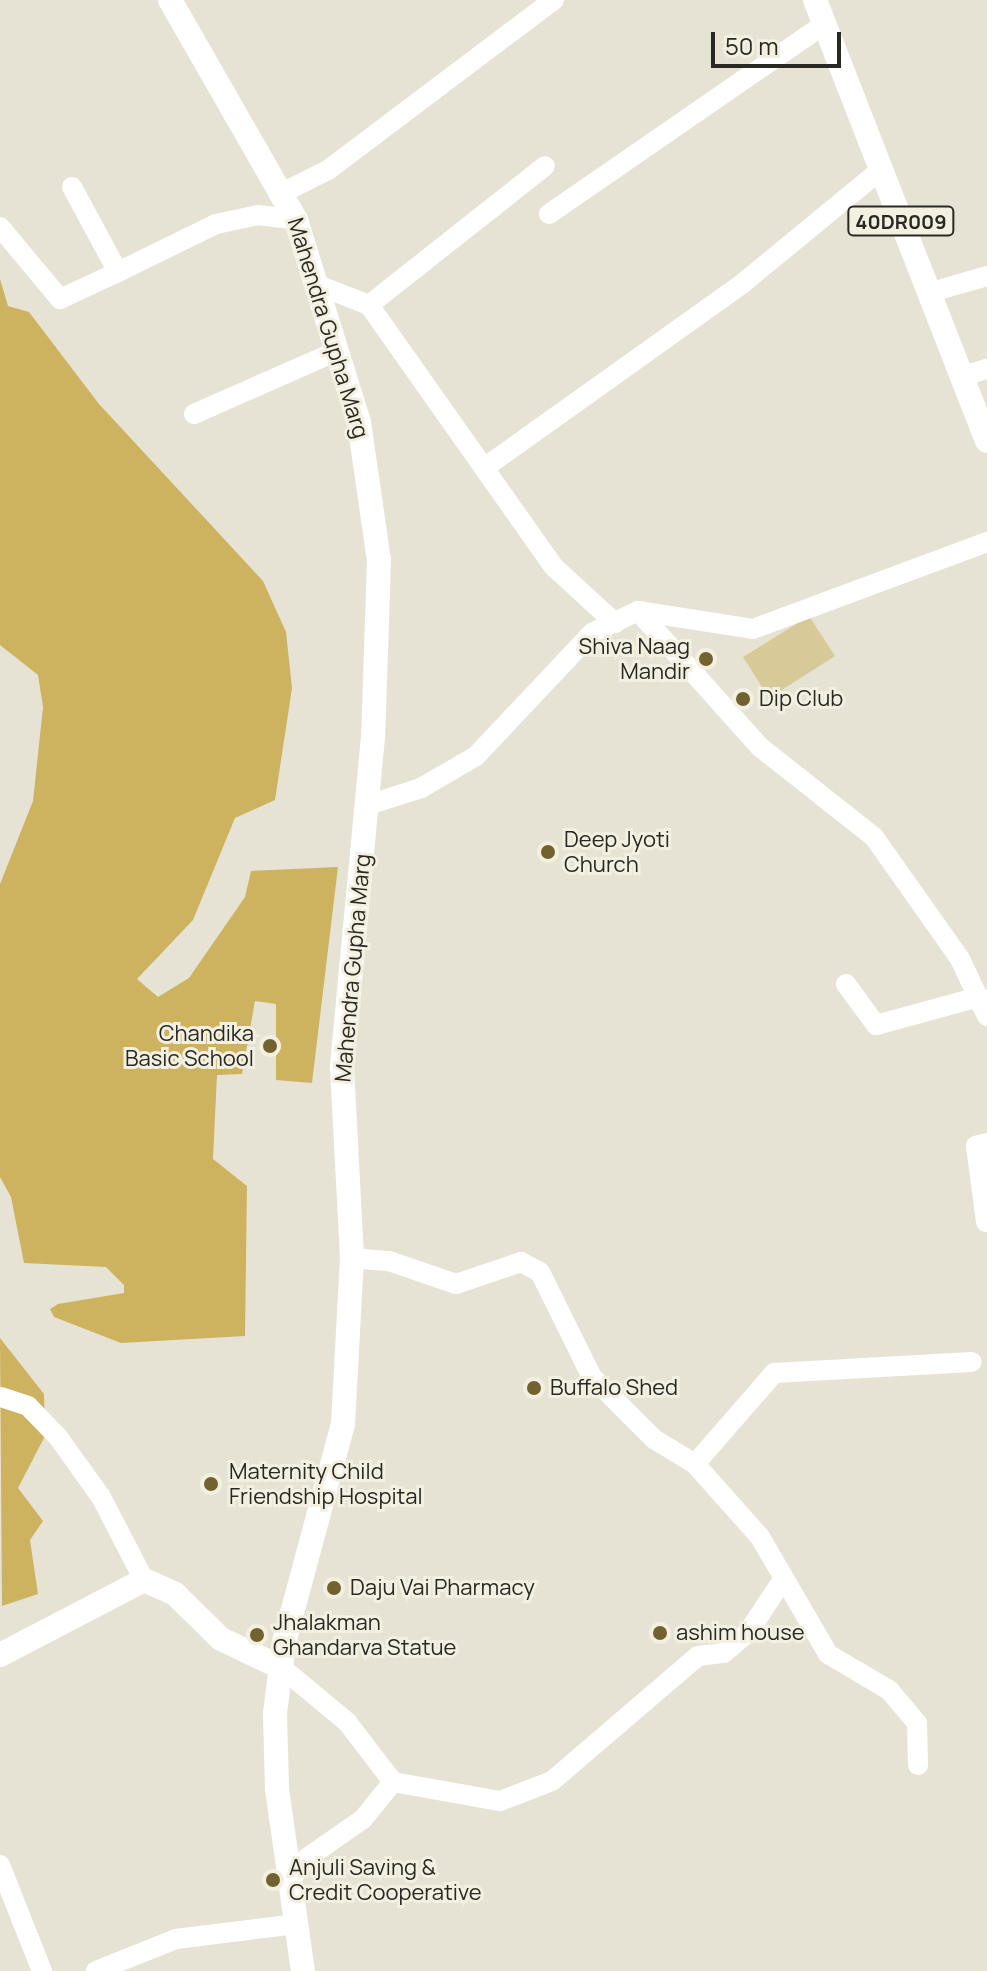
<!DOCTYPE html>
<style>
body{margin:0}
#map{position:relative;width:987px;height:1971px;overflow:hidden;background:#e7e3d4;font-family:Manrope,sans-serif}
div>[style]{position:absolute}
.green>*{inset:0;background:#d8c998}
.forest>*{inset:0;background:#cdb35f}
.minor>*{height:20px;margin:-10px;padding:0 10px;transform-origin:10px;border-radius:10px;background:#fff}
.major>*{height:24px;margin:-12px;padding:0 12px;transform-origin:12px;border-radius:12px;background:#fff}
.dots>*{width:22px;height:22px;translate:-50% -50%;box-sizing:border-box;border:4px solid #f4f0e1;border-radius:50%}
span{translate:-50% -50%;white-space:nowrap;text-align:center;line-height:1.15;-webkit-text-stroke:6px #f4f0e1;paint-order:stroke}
.shield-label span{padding:2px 6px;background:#f4f0e1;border:2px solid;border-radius:6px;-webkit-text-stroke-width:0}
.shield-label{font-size:20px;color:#2a2823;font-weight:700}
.street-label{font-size:22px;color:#2a2823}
.poi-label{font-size:22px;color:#2a2823}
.right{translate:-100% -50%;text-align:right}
.left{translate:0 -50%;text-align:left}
.scale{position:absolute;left:711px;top:32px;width:130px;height:36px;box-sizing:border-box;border:4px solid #2a2823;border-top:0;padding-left:10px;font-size:24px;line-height:28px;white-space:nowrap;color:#2a2823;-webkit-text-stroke:6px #f4f0e1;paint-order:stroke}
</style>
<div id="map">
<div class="green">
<i style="clip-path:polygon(809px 616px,835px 656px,769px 698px,743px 657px)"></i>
</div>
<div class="forest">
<i style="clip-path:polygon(0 279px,8px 306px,29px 312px,99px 404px,263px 581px,286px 632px,292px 688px,275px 800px,235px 818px,193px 920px,137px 979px,158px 997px,189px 978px,245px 897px,251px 871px,338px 867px,312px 1083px,276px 1080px,276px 1004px,255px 1001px,242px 1074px,217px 1075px,213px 1159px,247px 1186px,245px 1336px,121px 1343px,54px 1317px,50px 1309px,58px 1304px,124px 1293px,124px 1285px,106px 1267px,24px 1263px,11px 1197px,0 1177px,0 884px,33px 801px,43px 707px,38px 675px,0 645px)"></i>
<i style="clip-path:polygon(0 1338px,44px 1394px,45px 1436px,18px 1488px,43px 1521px,30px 1540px,38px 1594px,2px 1606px)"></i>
</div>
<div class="minor">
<i style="left:72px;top:187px;width:97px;rotate:61.6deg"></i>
<i style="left:118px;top:272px;width:109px;rotate:-26.1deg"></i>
<i style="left:216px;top:224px;width:43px;rotate:-12.1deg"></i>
<i style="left:258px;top:215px;width:38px;rotate:7deg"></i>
<i style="left:282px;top:193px;width:51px;rotate:-26.6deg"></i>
<i style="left:328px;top:170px;width:283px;rotate:-37deg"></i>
<i style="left:549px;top:214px;width:336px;rotate:-34.6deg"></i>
<i style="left:0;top:227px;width:94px;rotate:50.2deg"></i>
<i style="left:60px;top:299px;width:64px;rotate:-25deg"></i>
<i style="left:318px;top:285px;width:55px;rotate:21.4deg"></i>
<i style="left:369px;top:305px;width:321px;rotate:54.8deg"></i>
<i style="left:554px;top:567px;width:83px;rotate:42.6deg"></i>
<i style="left:928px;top:293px;width:61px;rotate:-16.1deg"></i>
<i style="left:369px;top:305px;width:224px;rotate:-38.3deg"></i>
<i style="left:960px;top:377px;width:28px;rotate:-17deg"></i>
<i style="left:194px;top:414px;width:156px;rotate:-23.8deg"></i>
<i style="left:484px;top:468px;width:318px;rotate:-35.5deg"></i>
<i style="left:743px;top:283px;width:180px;rotate:-39.4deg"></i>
<i style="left:638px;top:611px;width:183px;rotate:48.1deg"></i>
<i style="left:760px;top:747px;width:145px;rotate:38.3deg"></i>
<i style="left:874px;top:837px;width:149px;rotate:54.8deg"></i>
<i style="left:960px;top:959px;width:63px;rotate:64.7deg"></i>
<i style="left:368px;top:805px;width:56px;rotate:-17.8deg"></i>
<i style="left:421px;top:788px;width:64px;rotate:-30.2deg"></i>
<i style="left:476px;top:756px;width:169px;rotate:-46.7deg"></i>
<i style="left:592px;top:633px;width:51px;rotate:-25.6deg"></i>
<i style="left:638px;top:611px;width:116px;rotate:8.9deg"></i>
<i style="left:753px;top:629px;width:250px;rotate:-20.4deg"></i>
<i style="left:846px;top:984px;width:51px;rotate:53.8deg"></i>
<i style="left:876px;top:1025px;width:107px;rotate:-15.2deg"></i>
<i style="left:986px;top:1222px;width:77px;rotate:-97.5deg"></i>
<i style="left:976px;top:1146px;width:11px;rotate:-15deg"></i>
<i style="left:352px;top:1258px;width:37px;rotate:5deg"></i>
<i style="left:389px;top:1261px;width:71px;rotate:18.9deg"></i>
<i style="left:456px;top:1284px;width:69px;rotate:-18.7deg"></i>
<i style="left:521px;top:1262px;width:21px;rotate:28deg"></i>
<i style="left:540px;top:1272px;width:117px;rotate:63.7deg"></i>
<i style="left:592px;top:1377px;width:88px;rotate:45deg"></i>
<i style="left:654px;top:1439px;width:48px;rotate:31.4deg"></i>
<i style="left:695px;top:1464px;width:98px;rotate:48.3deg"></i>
<i style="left:760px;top:1537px;width:135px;rotate:59.8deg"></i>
<i style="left:828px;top:1654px;width:71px;rotate:30.5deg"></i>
<i style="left:889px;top:1690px;width:43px;rotate:49.7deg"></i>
<i style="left:917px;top:1723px;width:42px;rotate:88.6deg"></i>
<i style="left:1px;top:1397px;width:28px;rotate:18deg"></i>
<i style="left:28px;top:1406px;width:43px;rotate:45.9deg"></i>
<i style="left:58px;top:1437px;width:74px;rotate:54.4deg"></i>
<i style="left:101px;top:1497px;width:93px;rotate:62.6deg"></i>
<i style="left:695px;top:1464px;width:121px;rotate:-49deg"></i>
<i style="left:774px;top:1373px;width:198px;rotate:-3.2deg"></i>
<i style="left:282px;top:1668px;width:85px;rotate:39.7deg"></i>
<i style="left:347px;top:1722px;width:76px;rotate:52.5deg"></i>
<i style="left:393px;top:1782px;width:109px;rotate:10.1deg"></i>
<i style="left:500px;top:1801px;width:56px;rotate:-21deg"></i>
<i style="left:552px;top:1781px;width:192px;rotate:-40.6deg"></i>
<i style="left:698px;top:1656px;width:26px;rotate:-7deg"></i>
<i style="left:724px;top:1653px;width:33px;rotate:-41deg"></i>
<i style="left:749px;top:1631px;width:60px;rotate:-56.6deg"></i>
<i style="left:0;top:1865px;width:114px;rotate:68.4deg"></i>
<i style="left:289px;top:1882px;width:30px;rotate:-53deg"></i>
<i style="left:307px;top:1858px;width:68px;rotate:-34.9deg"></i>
<i style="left:363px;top:1819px;width:48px;rotate:-51deg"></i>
<i style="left:96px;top:1971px;width:86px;rotate:-21.8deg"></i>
<i style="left:176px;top:1939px;width:121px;rotate:-7.1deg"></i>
</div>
<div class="major">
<i style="left:170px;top:0;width:254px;rotate:60.2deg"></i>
<i style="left:296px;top:220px;width:212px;rotate:72.7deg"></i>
<i style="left:359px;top:422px;width:139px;rotate:81.8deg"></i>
<i style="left:379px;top:560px;width:177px;rotate:91.9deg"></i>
<i style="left:373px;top:737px;width:331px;rotate:95.4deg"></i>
<i style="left:342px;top:1067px;width:191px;rotate:87deg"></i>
<i style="left:352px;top:1258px;width:166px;rotate:93.1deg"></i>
<i style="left:343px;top:1424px;width:227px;rotate:105.1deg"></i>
<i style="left:284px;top:1643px;width:71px;rotate:97.3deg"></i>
<i style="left:275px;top:1713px;width:76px;rotate:88.5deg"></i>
<i style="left:277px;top:1789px;width:184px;rotate:81.9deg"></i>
<i style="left:815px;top:0;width:473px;rotate:68.7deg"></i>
<i style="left:0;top:1655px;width:162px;rotate:-27.5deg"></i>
<i style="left:144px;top:1580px;width:34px;rotate:24deg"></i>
<i style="left:175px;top:1594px;width:64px;rotate:44.4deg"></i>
<i style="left:221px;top:1639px;width:68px;rotate:25.4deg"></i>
</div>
<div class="dots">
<i style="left:706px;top:659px;background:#71622f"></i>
<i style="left:743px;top:699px;background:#71622f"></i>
<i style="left:548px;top:852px;background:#71622f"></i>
<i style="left:270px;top:1046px;background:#71622f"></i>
<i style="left:534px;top:1388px;background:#71622f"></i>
<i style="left:211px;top:1484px;background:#71622f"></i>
<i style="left:334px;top:1588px;background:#71622f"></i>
<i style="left:660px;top:1633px;background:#71622f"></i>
<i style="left:257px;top:1635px;background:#71622f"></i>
<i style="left:273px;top:1880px;background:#71622f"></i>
</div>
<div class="shield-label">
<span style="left:901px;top:221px">40DR009</span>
</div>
<div class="street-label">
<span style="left:328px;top:328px;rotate:73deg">Mahendra Gupha Marg</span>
<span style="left:353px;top:968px;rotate:-85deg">Mahendra Gupha Marg</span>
</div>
<div class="poi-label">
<span class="right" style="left:690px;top:659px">Shiva Naag<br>Mandir</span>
<span class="left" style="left:759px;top:699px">Dip Club</span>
<span class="left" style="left:564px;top:852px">Deep Jyoti<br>Church</span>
<span class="right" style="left:254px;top:1046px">Chandika<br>Basic School</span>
<span class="left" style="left:550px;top:1388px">Buffalo Shed</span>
<span class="left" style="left:229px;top:1484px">Maternity Child<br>Friendship Hospital</span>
<span class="left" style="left:350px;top:1588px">Daju Vai Pharmacy</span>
<span class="left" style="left:273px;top:1635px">Jhalakman<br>Ghandarva Statue</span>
<span class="left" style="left:676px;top:1633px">ashim house</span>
<span class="left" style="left:289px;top:1880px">Anjuli Saving &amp;<br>Credit Cooperative</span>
</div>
<div class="scale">50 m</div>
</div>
